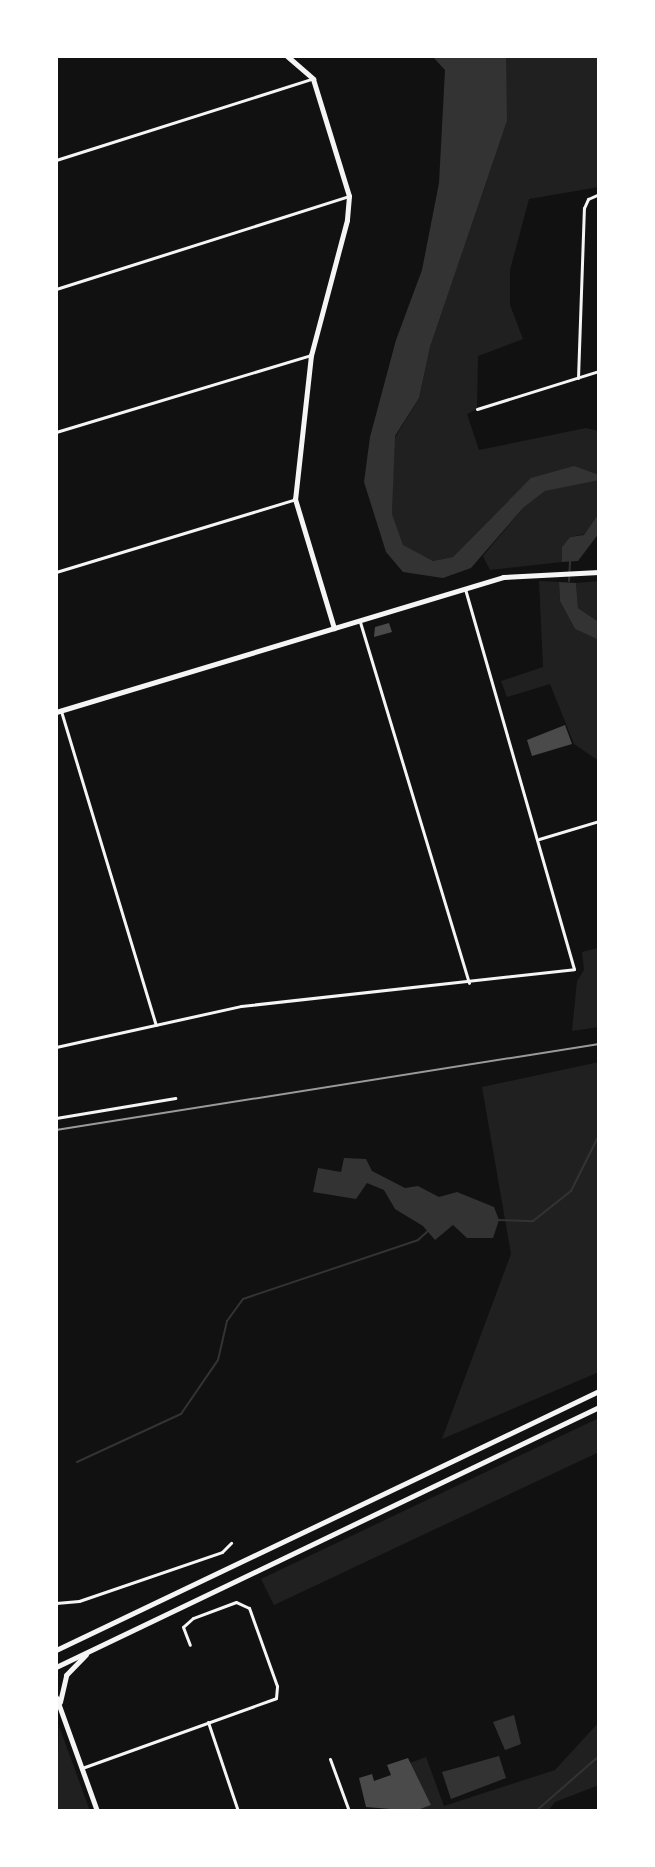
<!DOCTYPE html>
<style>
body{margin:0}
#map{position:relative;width:655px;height:1867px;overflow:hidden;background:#111;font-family:Helvetica,sans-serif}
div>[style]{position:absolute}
.green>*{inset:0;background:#202020}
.water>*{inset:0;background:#333}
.stream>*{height:2px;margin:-1px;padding:0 1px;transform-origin:1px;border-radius:1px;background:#333}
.building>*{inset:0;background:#4a4a4a}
.minor>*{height:3px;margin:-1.5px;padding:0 1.5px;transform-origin:1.5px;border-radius:1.5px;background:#f5f5f5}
.secondary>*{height:5px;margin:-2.5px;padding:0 2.5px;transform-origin:2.5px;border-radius:2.5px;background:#f5f5f5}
.primary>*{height:5px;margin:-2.5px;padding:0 2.5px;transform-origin:2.5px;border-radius:2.5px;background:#f5f5f5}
.rail>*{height:2px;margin:-1px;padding:0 1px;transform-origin:1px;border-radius:1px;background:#9a9a9a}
span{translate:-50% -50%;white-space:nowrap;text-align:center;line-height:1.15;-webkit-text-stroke:6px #fff;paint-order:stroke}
.frame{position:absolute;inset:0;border:58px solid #fff;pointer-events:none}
</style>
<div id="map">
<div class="green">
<i style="clip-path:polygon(502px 56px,599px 56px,599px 187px,529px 199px,510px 270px,510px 305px,523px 339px,478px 356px,477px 409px,467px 414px,479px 450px,586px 428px,599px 431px,599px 477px,508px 501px,453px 557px,433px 561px,403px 546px,392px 515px,393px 441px,419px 398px,430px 347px,507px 121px)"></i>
<i style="clip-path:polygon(597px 478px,599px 513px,585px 534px,570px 537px,562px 547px,562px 562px,490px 570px,483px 556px,523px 508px,545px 491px)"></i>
<i style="clip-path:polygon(539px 581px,559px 582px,560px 601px,575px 629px,599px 640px,599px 761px,574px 744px,550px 684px,507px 697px,501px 681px,543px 667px)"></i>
<i style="clip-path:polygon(599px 581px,599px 622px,578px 608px,576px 583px)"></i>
<i style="clip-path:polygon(599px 948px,599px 1027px,572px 1031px,577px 981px,584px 970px,582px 952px)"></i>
<i style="clip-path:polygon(599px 1062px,599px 1372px,442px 1439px,511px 1254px,482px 1087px)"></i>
<i style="clip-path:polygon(599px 1418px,599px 1452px,274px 1605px,261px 1579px)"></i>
<i style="clip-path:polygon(599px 1722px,599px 1785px,555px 1802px,548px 1811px,415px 1811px,431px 1805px,410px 1763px,426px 1757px,444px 1806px,555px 1770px)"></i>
<i style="clip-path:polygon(59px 1726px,90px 1811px,56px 1811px)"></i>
</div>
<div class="water">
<i style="clip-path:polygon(432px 56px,506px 56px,507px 121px,430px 347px,419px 398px,395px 436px,392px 514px,403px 545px,433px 561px,453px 557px,531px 478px,574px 466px,599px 475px,599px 480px,545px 491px,523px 508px,471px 568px,443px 578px,403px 572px,386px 552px,364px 482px,370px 437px,396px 340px,422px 270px,439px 183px,445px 70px)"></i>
<i style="clip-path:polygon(599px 513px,599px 533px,578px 561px,562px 562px,562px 547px,570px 537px,584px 535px)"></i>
<i style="clip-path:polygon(559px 582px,576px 583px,578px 608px,599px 622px,599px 640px,575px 629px,560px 601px)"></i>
<i style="clip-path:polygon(344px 1158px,366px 1159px,372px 1171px,405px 1188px,418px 1186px,439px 1197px,457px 1192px,494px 1207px,499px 1220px,493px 1238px,467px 1238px,453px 1225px,435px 1240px,423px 1226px,395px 1209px,384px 1190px,367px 1183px,356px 1199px,313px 1192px,318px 1168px,341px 1172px)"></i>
<i style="clip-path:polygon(514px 1715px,521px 1744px,505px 1750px,493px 1722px)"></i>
<i style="clip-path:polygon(499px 1756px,506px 1778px,451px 1799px,442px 1772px)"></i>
</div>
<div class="stream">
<i style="left:569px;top:581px;width:21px;rotate:-87deg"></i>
<i style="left:498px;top:1220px;width:35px;rotate:2deg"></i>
<i style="left:533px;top:1221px;width:48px;rotate:-38.3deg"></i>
<i style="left:571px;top:1191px;width:63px;rotate:-63.4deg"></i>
<i style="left:77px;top:1462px;width:115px;rotate:-24.8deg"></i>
<i style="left:181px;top:1414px;width:65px;rotate:-55.6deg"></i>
<i style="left:218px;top:1360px;width:40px;rotate:-77deg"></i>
<i style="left:227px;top:1321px;width:27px;rotate:-54deg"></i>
<i style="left:243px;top:1299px;width:185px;rotate:-18.6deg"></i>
<i style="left:418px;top:1240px;width:13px;rotate:-42deg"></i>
<i style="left:536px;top:1811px;width:84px;rotate:-41.1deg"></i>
</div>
<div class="building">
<i style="clip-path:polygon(389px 623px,392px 632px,374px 637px,375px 627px)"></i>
<i style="clip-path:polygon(565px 725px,572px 744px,532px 756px,527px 740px)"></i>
<i style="clip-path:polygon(408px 1758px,431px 1805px,415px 1811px,366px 1807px,359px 1778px,372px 1774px,374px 1781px,391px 1775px,387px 1765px)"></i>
</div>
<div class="minor">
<i style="left:56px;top:160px;width:269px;rotate:-17.6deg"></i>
<i style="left:56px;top:289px;width:307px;rotate:-17.6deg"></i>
<i style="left:578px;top:378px;width:170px;rotate:-88deg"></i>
<i style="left:584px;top:208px;width:10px;rotate:-66deg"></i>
<i style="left:588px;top:199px;width:12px;rotate:-24deg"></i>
<i style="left:477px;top:409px;width:128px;rotate:-17.3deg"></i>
<i style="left:56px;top:432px;width:266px;rotate:-16.8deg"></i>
<i style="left:56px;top:572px;width:248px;rotate:-16.9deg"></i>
<i style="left:360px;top:622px;width:377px;rotate:73.2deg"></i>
<i style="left:61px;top:711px;width:328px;rotate:73.2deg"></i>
<i style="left:539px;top:839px;width:63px;rotate:-16.7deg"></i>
<i style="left:56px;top:1047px;width:189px;rotate:-12.5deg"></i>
<i style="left:241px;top:1006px;width:335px;rotate:-6.3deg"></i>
<i style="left:574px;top:969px;width:394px;rotate:-106deg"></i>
<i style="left:56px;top:1118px;width:121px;rotate:-9.5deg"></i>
<i style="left:56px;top:1603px;width:23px;rotate:-5deg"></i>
<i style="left:79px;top:1601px;width:151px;rotate:-18.9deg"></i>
<i style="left:222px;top:1552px;width:13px;rotate:-45deg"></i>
<i style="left:208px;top:1722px;width:94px;rotate:71.4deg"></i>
<i style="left:330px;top:1759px;width:55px;rotate:69.9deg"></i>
<i style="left:82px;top:1768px;width:206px;rotate:-19.8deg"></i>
<i style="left:276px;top:1698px;width:12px;rotate:-85deg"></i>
<i style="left:277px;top:1686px;width:83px;rotate:-109.7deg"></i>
<i style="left:249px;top:1608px;width:14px;rotate:-155deg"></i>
<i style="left:236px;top:1602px;width:46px;rotate:159.6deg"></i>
<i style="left:193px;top:1618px;width:13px;rotate:138deg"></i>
<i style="left:183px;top:1627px;width:19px;rotate:69deg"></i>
</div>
<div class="secondary">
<i style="left:287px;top:56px;width:35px;rotate:41deg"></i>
<i style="left:313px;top:79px;width:122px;rotate:72.9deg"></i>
<i style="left:349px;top:196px;width:24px;rotate:95deg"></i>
<i style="left:347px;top:220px;width:140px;rotate:104.9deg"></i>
<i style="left:311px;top:355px;width:145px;rotate:96.3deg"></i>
<i style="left:295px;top:499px;width:135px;rotate:73.2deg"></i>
<i style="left:56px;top:712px;width:467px;rotate:-16.8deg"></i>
<i style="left:503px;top:577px;width:96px;rotate:-3deg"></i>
<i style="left:56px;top:1697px;width:121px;rotate:70.2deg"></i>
<i style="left:60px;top:1702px;width:28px;rotate:-77deg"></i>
<i style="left:66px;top:1675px;width:29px;rotate:-46deg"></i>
</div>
<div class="primary">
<i style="left:56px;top:1650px;width:602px;rotate:-25.5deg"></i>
<i style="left:56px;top:1667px;width:602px;rotate:-25.59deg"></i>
</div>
<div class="rail">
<i style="left:56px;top:1130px;width:550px;rotate:-9deg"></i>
</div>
<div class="frame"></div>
</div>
